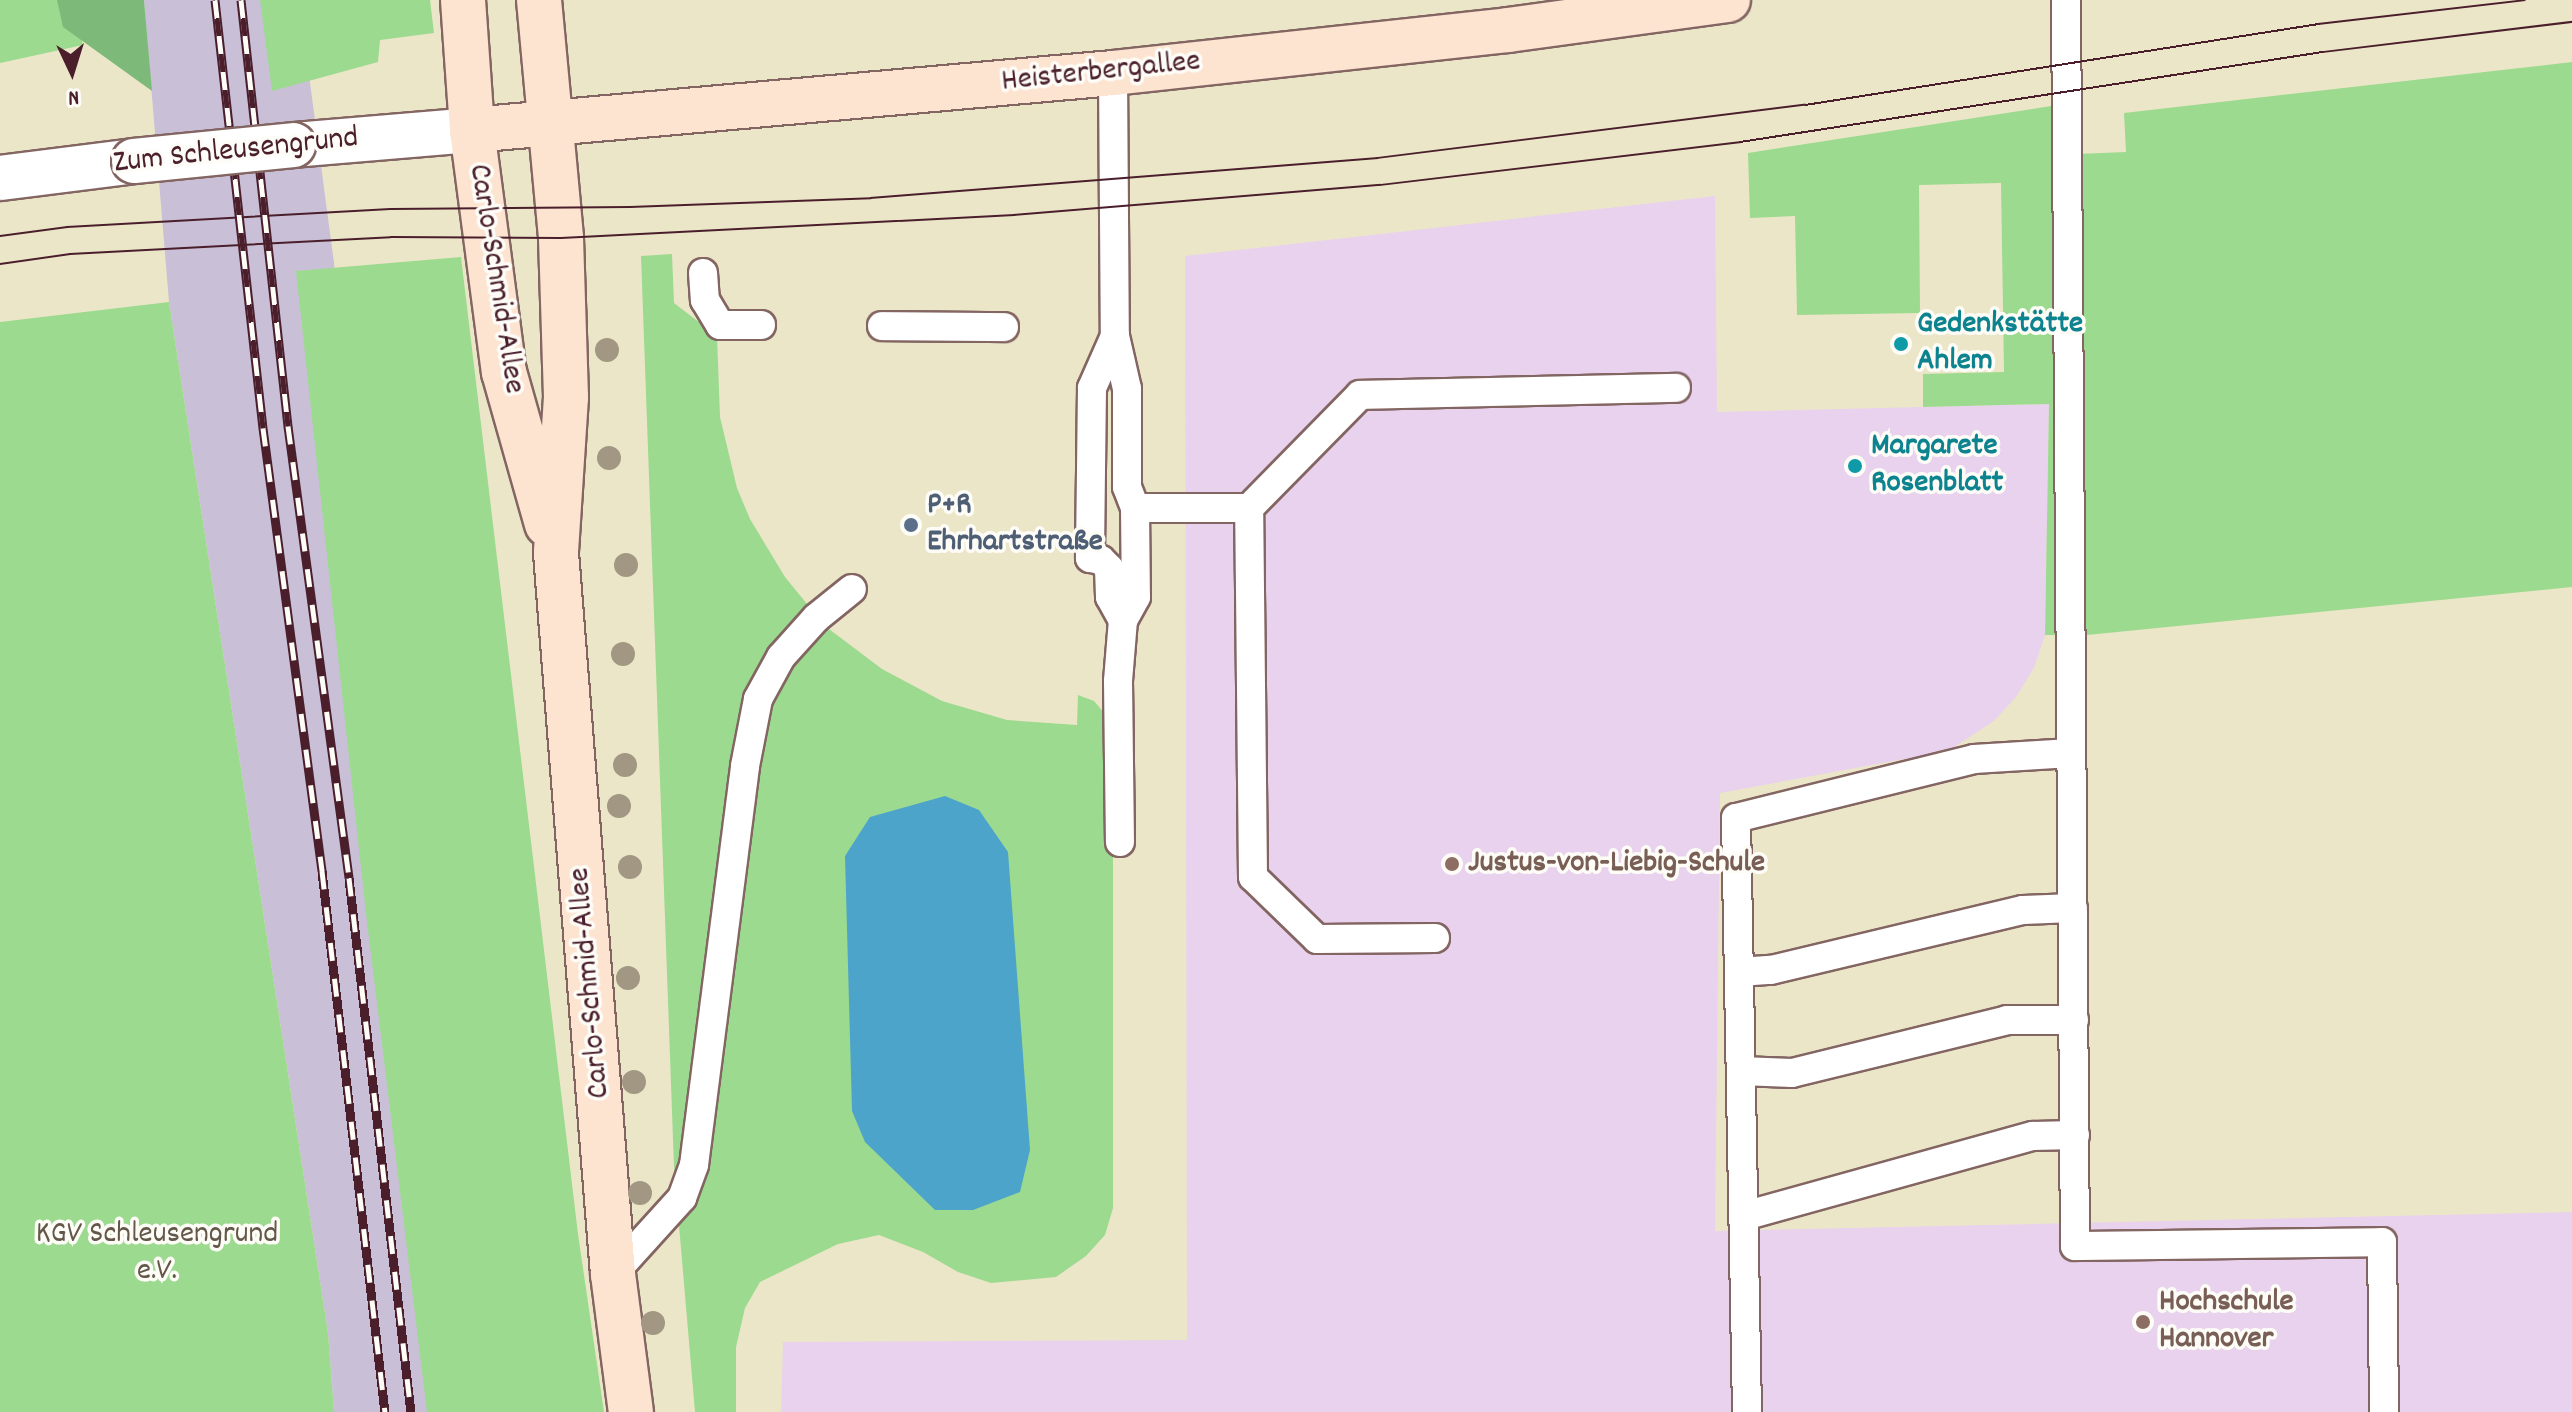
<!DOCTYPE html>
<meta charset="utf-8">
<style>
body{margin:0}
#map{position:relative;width:2572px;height:1412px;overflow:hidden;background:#ece6c9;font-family:Dekko,sans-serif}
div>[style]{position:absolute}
.built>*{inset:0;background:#e9d2ed}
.industrial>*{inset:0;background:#c9bfd7}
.green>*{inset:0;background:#9cda8f}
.forest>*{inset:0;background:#7dba7a}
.water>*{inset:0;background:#4da4ca}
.roads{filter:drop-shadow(2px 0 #836562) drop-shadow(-2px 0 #836562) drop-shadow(0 2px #836562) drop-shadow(0 -2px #836562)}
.lane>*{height:28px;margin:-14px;padding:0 14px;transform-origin:14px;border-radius:14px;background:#fff}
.street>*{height:44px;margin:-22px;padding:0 22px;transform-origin:22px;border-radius:22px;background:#fff}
.secondary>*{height:44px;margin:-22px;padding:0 22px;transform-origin:22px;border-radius:22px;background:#fde4d1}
.tram>*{height:2px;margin:-1px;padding:0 1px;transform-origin:1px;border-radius:1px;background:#4a1f2b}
.rail>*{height:9px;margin-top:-4.5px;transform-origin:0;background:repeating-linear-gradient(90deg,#fdfcf7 0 18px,#4a1f2b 0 36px);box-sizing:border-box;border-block:2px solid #4a1f2b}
.bridges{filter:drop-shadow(2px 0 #836562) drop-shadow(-2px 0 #836562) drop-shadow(0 2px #836562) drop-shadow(0 -2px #836562)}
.street-bridge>*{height:44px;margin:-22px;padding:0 22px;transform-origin:22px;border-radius:22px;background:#fff}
.trees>*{width:24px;height:24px;margin:-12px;border-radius:50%;background:#a19783}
.dots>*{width:22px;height:22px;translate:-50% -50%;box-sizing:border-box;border:4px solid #fdfcf7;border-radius:50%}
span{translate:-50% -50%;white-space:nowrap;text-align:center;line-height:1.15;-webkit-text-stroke:7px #fdfcf7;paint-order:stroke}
.street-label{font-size:32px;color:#4a1f2b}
.culture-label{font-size:32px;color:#0d838f;font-weight:700}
.left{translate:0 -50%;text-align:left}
.service-label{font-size:32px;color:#4e5e75;font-weight:700}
.education-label{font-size:32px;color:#785e54;font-weight:700}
.park-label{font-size:32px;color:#635749}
.north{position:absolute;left:32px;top:32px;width:80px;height:80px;-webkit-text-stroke:6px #fdfcf7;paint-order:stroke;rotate:176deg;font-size:22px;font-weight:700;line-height:32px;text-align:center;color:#4a1f2b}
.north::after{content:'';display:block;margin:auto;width:28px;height:36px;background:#4a1f2b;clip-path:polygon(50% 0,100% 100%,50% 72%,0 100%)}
</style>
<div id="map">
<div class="built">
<i style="clip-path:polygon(1715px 196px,1717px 412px,2049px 404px,2045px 635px,2034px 668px,2016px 697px,1994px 721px,1948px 751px,1720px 793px,1715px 1231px,2572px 1212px,2572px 1412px,781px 1412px,783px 1342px,1187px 1340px,1185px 256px)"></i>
</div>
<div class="industrial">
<i style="clip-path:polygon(144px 0,299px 0,334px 263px,421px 1159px,458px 1412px,334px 1412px,328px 1333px,169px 302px)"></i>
</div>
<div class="green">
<i style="clip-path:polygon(0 0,72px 0,83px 45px,0 63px)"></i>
<i style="clip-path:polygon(260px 0,430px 0,434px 33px,380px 40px,378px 62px,272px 91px)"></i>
<i style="clip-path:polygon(2572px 62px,2572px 587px,2087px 635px,2045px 635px,2049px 404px,1923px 407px,1923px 374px,2004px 372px,2001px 183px,1919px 185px,1920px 313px,1797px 315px,1795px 216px,1750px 218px,1748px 153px,2051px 106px,2052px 155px,2126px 152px,2124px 113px)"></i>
<i style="clip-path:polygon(672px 254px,674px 303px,717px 336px,720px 417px,737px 488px,750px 519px,785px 577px,825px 626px,882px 669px,942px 701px,1007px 720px,1077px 725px,1078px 695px,1094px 701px,1106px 715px,1113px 733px,1113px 1208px,1105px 1235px,1086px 1256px,1056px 1277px,991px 1283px,958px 1272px,923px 1252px,879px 1235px,838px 1244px,760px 1282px,745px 1308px,736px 1347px,736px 1412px,695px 1412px,674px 1167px,641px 256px)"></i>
<i style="clip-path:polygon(461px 257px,578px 1234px,604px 1412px,427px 1412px,366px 913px,296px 271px)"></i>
<i style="clip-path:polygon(169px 302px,328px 1333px,334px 1412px,0 1412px,0 322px)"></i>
</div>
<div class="forest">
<i style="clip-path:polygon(57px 0,144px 0,152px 91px,63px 27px)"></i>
</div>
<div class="water">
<i style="clip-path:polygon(945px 796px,979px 810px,1008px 852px,1030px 1150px,1020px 1192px,973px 1210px,935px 1210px,865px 1142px,852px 1111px,845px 856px,870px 817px)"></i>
</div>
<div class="roads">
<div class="lane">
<i style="left:2066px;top:0;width:1246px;rotate:89.59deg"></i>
<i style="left:2075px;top:1246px;width:307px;rotate:-0.7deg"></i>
<i style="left:2382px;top:1242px;width:170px;rotate:89.3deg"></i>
<i style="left:1113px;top:73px;width:263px;rotate:89.6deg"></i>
<i style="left:1115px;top:336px;width:54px;rotate:77.2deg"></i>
<i style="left:1127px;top:389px;width:98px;rotate:90deg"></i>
<i style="left:1127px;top:487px;width:22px;rotate:69deg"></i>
<i style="left:1135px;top:508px;width:89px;rotate:89.4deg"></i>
<i style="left:1136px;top:597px;width:26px;rotate:119deg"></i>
<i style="left:1123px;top:620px;width:61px;rotate:94.7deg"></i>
<i style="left:1118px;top:681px;width:161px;rotate:89.3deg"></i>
<i style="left:703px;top:273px;width:27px;rotate:86deg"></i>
<i style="left:705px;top:300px;width:29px;rotate:59deg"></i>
<i style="left:720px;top:325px;width:41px"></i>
<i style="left:882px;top:326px;width:122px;rotate:0.5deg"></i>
<i style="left:1115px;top:336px;width:57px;rotate:113.9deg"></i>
<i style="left:1092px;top:388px;width:170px;rotate:90.7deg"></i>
<i style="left:1090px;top:558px;width:11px;rotate:10deg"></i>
<i style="left:1101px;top:560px;width:11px;rotate:45deg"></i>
<i style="left:1109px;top:568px;width:29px;rotate:88deg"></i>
<i style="left:1110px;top:597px;width:26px;rotate:61deg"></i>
<i style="left:1135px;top:508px;width:114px"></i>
<i style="left:1435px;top:938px;width:118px;rotate:179.5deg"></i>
<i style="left:1317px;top:939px;width:89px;rotate:-135.9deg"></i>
<i style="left:1253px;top:877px;width:369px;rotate:-90.6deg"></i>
<i style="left:1249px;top:508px;width:158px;rotate:-45.5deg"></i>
<i style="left:1360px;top:395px;width:316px;rotate:-1.3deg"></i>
<i style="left:1739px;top:972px;width:32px;rotate:-4deg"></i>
<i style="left:1771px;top:970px;width:259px;rotate:-13.4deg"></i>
<i style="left:2023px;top:910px;width:50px;rotate:-2.3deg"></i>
<i style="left:1741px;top:1071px;width:51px;rotate:2.2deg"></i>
<i style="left:1792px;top:1073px;width:221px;rotate:-13.8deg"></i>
<i style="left:2007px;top:1020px;width:67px"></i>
<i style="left:1744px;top:1216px;width:300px;rotate:-15.5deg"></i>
<i style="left:2033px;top:1136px;width:42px;rotate:-1.4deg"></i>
<i style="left:613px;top:1274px;width:103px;rotate:-47.8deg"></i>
<i style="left:682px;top:1198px;width:35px;rotate:-70deg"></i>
<i style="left:694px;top:1165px;width:402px;rotate:-82.7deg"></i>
<i style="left:745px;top:766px;width:68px;rotate:-79deg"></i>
<i style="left:758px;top:699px;width:48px;rotate:-61.3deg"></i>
<i style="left:781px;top:657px;width:52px;rotate:-48.1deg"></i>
<i style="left:816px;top:618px;width:46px;rotate:-38.9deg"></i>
<i style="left:1747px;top:1412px;width:594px;rotate:-91.06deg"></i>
<i style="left:1736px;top:818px;width:245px;rotate:-13.9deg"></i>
<i style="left:1974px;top:759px;width:97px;rotate:-3.5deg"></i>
</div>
<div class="street">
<i style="left:293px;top:145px;width:180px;rotate:-4.8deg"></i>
<i style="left:0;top:178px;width:135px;rotate:-7.2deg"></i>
</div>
<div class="secondary">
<i style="left:463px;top:0;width:130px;rotate:86deg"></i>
<i style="left:472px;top:130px;width:244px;rotate:82.5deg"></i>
<i style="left:504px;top:372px;width:158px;rotate:74.2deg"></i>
<i style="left:539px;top:0;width:239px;rotate:84.7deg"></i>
<i style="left:561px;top:238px;width:159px;rotate:88.2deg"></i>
<i style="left:566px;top:397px;width:156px;rotate:93.7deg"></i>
<i style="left:556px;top:553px;width:723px;rotate:85.48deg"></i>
<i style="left:613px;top:1274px;width:139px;rotate:82.6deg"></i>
<i style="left:472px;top:130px;width:644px;rotate:-5.08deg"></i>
<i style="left:1113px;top:73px;width:397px;rotate:-6.2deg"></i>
<i style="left:1508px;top:30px;width:222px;rotate:-7.8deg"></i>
</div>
</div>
<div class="tram">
<i style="left:0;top:236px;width:68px;rotate:-7.7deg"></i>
<i style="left:67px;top:227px;width:324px;rotate:-3.2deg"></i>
<i style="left:391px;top:209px;width:239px;rotate:-0.5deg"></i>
<i style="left:630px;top:207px;width:241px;rotate:-2.1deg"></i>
<i style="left:871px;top:198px;width:508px;rotate:-4.52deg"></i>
<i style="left:1377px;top:158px;width:431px;rotate:-7.1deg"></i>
<i style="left:1805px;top:105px;width:520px;rotate:-8.96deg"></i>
<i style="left:2319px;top:24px;width:207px;rotate:-6.6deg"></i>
<i style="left:0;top:264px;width:71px;rotate:-8.1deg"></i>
<i style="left:70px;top:254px;width:321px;rotate:-3deg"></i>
<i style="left:391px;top:237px;width:170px;rotate:0.3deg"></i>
<i style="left:561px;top:238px;width:454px;rotate:-2.9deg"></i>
<i style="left:1014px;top:215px;width:367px;rotate:-4.7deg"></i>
<i style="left:1380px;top:185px;width:363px;rotate:-6.8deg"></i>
<i style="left:1740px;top:142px;width:590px;rotate:-8.78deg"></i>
<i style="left:2323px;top:52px;width:251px;rotate:-6.9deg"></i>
</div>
<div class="rail">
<i style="left:215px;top:0;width:431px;rotate:83.6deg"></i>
<i style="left:263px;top:428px;width:447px;rotate:82.4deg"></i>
<i style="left:322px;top:871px;width:545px;rotate:83.36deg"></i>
<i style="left:241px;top:0;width:429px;rotate:83.7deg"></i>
<i style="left:288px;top:426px;width:456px;rotate:82.3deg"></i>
<i style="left:349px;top:878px;width:538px;rotate:83.38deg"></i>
</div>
<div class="bridges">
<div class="street-bridge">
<i style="left:134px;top:161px;width:160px;rotate:-5.7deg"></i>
</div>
</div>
<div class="trees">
<i style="left:607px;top:350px"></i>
<i style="left:609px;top:458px"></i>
<i style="left:626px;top:565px"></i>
<i style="left:623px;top:654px"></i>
<i style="left:625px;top:765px"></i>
<i style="left:619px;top:806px"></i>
<i style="left:630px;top:867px"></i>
<i style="left:628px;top:978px"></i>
<i style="left:634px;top:1082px"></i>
<i style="left:640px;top:1193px"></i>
<i style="left:653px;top:1323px"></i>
</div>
<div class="dots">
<i style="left:1901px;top:344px;background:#0f9aa8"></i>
<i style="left:1855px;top:466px;background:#0f9aa8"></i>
<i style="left:911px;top:525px;background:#5c6f8a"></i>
<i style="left:1452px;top:864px;background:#8d6e63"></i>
<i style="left:2143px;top:1322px;background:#8d6e63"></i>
</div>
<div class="street-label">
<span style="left:1101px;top:73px;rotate:-6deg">Heisterbergallee</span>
<span style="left:236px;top:152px;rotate:-6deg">Zum Schleusengrund</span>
<span style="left:495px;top:279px;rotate:81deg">Carlo-Schmid-Allee</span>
<span style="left:591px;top:983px;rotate:-95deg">Carlo-Schmid-Allee</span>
</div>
<div class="culture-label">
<span class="left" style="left:1917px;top:344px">Gedenkstätte<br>Ahlem</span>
<span class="left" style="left:1871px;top:466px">Margarete<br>Rosenblatt</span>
</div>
<div class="service-label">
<span class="left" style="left:927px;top:525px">P+R<br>Ehrhartstraße</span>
</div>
<div class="education-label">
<span class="left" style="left:1468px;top:864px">Justus-von-Liebig-Schule</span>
<span class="left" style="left:2159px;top:1322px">Hochschule<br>Hannover</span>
</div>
<div class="park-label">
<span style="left:157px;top:1254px">KGV Schleusengrund<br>e.V.</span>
</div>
<div class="north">N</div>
</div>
